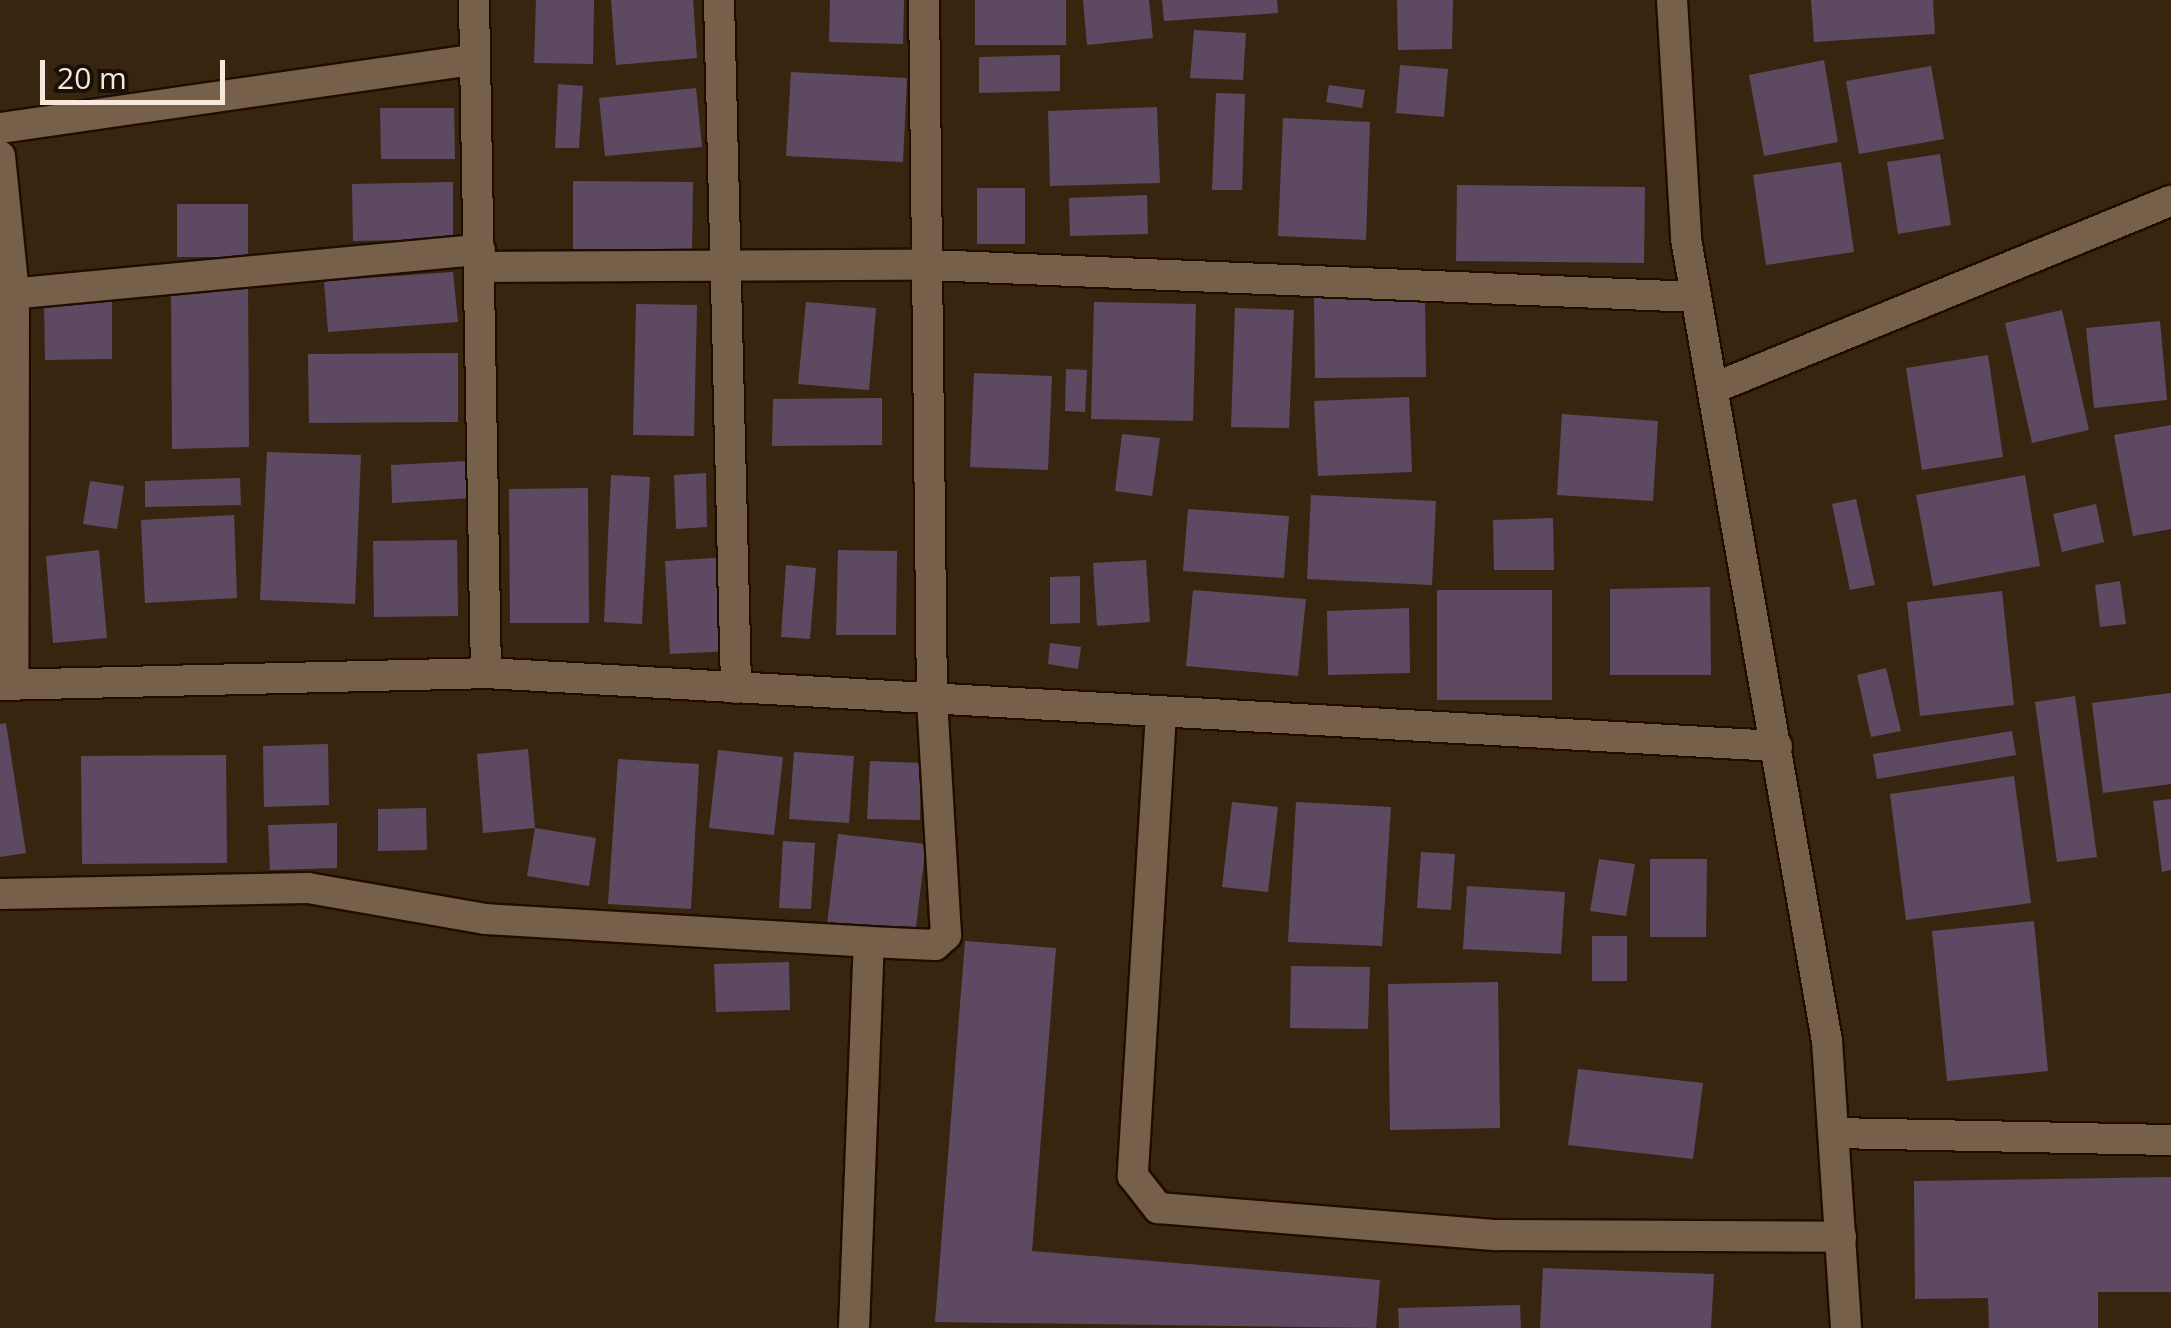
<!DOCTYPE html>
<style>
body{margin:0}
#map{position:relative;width:2171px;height:1328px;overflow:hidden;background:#38250f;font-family:"Open Sans",sans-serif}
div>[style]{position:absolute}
.building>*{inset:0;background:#5d4a62}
.roads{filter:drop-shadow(2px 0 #1f0d00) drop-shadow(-2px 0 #1f0d00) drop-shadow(0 2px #1f0d00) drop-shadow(0 -2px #1f0d00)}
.service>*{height:30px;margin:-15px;padding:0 15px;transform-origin:15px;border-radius:15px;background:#766049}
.minor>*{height:30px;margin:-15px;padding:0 15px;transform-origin:15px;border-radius:15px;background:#766049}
.tertiary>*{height:30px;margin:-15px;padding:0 15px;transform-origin:15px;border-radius:15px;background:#766049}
span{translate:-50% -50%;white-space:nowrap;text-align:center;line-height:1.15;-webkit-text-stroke:9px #191007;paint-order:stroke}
.scale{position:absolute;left:40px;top:60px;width:185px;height:45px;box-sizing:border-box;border:5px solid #f6e9dc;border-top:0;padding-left:12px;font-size:30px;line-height:35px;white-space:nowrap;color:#f6e9dc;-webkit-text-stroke:8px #191007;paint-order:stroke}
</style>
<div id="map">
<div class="building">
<i style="clip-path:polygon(536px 0,594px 0,593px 64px,534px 63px)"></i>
<i style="clip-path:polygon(611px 0,693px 0,697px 58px,616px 65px)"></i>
<i style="clip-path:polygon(830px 0,904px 0,903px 44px,829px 42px)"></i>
<i style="clip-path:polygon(975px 0,1066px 0,1066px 45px,975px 45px)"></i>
<i style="clip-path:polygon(1083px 0,1149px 0,1153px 38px,1087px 45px)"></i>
<i style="clip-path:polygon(1162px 0,1277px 0,1278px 13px,1164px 21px)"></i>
<i style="clip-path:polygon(1397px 0,1453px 0,1452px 49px,1398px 50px)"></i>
<i style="clip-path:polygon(1811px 0,1933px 0,1935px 34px,1814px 42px)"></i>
<i style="clip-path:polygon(1194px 30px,1246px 33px,1243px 80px,1190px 78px)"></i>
<i style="clip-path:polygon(1060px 55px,1060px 91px,979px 93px,979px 57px)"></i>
<i style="clip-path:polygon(1824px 60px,1838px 142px,1764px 156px,1749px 75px)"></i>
<i style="clip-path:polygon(1400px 65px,1448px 69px,1444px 117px,1396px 113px)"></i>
<i style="clip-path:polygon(1931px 66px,1944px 139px,1859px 154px,1846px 81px)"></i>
<i style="clip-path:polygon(791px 72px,907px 78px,903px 162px,786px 156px)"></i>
<i style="clip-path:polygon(558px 84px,583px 86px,579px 148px,555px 148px)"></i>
<i style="clip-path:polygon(1329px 85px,1365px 90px,1362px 108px,1326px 102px)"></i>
<i style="clip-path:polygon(696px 88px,702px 147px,605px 156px,599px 98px)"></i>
<i style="clip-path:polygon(1216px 93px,1245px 94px,1242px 190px,1212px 190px)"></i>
<i style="clip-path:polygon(1157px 107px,1160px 183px,1050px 186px,1048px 111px)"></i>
<i style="clip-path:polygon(380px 108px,454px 108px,455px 159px,381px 159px)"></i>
<i style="clip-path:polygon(1283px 118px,1370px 122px,1366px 240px,1278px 236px)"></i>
<i style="clip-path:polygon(1940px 154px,1951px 225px,1898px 234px,1887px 162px)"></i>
<i style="clip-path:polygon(1841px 162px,1854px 252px,1766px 265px,1753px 175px)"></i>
<i style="clip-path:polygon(573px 181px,693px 182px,692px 249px,573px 249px)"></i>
<i style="clip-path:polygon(453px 182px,453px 239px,353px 241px,352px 184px)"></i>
<i style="clip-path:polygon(1457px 185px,1645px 187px,1644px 263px,1456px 261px)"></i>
<i style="clip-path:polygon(977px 188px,1025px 188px,1025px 244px,977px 244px)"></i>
<i style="clip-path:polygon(1147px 195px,1148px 234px,1070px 236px,1069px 198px)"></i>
<i style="clip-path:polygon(177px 204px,248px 204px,248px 257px,177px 257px)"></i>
<i style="clip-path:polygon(453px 272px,458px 322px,328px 332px,324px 281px)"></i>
<i style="clip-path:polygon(248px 287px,249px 447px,172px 449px,171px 288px)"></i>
<i style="clip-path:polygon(1425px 297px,1426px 377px,1315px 378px,1314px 298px)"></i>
<i style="clip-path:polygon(44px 298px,112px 299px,112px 359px,45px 360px)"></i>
<i style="clip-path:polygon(806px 302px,876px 308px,869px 390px,798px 384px)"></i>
<i style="clip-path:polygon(1094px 302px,1196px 304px,1193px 421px,1091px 419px)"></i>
<i style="clip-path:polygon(636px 304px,697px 305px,694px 436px,633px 435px)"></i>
<i style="clip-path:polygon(1235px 308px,1294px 310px,1289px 428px,1231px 427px)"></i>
<i style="clip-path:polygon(2062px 310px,2089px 430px,2032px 443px,2005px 323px)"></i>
<i style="clip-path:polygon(2160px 321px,2167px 400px,2094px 408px,2086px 328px)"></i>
<i style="clip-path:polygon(458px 353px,458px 422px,309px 423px,308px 354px)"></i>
<i style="clip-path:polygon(1988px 355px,2003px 457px,1922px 470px,1906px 368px)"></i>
<i style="clip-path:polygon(1066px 369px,1087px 370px,1085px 412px,1065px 411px)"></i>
<i style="clip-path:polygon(974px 373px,1052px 376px,1048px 470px,970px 467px)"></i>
<i style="clip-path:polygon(1409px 397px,1412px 472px,1318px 476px,1314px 401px)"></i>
<i style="clip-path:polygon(882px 398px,882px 445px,772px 446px,773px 399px)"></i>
<i style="clip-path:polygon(1562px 414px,1658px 421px,1653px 501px,1557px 495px)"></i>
<i style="clip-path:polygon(2171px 425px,2171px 529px,2133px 536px,2114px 435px)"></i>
<i style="clip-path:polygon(1122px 434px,1160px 438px,1152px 496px,1115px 491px)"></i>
<i style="clip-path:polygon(267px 452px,361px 455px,355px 604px,260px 600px)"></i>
<i style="clip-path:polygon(469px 461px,471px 498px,392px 503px,391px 465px)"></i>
<i style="clip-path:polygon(706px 473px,707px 527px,676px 529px,674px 475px)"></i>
<i style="clip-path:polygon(611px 475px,650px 477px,642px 624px,604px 622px)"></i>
<i style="clip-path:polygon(2025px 475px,2040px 566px,1933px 586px,1916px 495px)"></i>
<i style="clip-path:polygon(240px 478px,241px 505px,145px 507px,145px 481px)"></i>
<i style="clip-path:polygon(90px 481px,124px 486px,117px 529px,83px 524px)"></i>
<i style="clip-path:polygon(588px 488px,589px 623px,510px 623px,509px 489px)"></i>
<i style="clip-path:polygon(1311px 495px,1436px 501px,1432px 585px,1307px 579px)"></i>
<i style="clip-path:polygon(1856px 499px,1875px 585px,1850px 590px,1832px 504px)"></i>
<i style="clip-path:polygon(2096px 504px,2104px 542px,2062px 552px,2053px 514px)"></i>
<i style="clip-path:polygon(1188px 509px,1289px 516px,1284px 578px,1183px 571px)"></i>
<i style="clip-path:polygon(234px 515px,237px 598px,145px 603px,141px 520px)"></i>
<i style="clip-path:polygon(1553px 518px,1554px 570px,1494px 570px,1493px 520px)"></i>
<i style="clip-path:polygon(457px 540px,458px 616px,374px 617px,373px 541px)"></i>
<i style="clip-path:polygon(99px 550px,107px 638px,53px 643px,46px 556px)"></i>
<i style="clip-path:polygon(838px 550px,897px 551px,896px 635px,836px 635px)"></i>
<i style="clip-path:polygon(729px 557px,732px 651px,670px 654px,665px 561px)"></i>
<i style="clip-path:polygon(1146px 560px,1150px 622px,1097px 626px,1093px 563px)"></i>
<i style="clip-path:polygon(786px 565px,816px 568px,810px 639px,781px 637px)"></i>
<i style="clip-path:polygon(1080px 576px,1080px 623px,1050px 624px,1050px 577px)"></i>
<i style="clip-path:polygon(2120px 581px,2126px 624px,2100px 627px,2095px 585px)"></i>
<i style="clip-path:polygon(1710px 587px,1711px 675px,1610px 675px,1610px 589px)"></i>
<i style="clip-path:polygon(1193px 590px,1306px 599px,1298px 676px,1186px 666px)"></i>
<i style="clip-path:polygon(1437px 590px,1552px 590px,1552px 700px,1437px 700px)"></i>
<i style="clip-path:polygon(2002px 591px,2014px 705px,1920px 716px,1907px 602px)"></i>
<i style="clip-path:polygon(1409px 608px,1410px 673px,1328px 675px,1327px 611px)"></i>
<i style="clip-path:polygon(1050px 643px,1081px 647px,1078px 669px,1048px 664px)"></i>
<i style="clip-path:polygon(1886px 668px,1901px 731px,1871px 737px,1857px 675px)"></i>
<i style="clip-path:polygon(2171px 693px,2171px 784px,2103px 793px,2092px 703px)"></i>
<i style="clip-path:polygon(2075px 696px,2097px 857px,2057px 862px,2035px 702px)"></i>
<i style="clip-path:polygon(6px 723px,26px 853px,0 857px,0 724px)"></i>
<i style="clip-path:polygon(2012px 731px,2016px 755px,1877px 779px,1873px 754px)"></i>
<i style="clip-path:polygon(328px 744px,329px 805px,264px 807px,263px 746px)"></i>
<i style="clip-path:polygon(528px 749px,535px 828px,596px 838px,589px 886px,527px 876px,535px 828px,483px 833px,477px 754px)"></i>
<i style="clip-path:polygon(718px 750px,783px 757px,774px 835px,709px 828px)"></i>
<i style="clip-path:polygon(794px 752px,854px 756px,849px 823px,789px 819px)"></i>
<i style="clip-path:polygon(226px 755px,227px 863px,82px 864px,81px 756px)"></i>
<i style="clip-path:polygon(618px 759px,699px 764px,691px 909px,608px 904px)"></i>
<i style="clip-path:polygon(870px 761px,921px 763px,920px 820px,867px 819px)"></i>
<i style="clip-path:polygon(2014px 776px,2031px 903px,1906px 920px,1890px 794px)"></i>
<i style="clip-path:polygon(2171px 799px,2171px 870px,2162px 872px,2153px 801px)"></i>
<i style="clip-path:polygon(1232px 802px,1278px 807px,1268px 892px,1222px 887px)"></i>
<i style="clip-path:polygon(1296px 802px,1391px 807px,1382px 946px,1288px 942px)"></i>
<i style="clip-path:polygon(426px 808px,427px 850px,378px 851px,378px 809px)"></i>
<i style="clip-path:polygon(337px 823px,337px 868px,270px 870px,268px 825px)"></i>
<i style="clip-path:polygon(838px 834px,926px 844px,915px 935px,827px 925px)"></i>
<i style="clip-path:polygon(783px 841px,815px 843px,811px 909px,779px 908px)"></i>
<i style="clip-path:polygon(1421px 852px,1455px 854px,1451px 910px,1417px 908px)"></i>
<i style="clip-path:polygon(1599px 859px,1635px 864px,1626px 916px,1590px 911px)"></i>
<i style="clip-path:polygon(1650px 859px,1707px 859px,1706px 937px,1650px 937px)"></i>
<i style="clip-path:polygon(1467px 886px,1565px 892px,1561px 954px,1463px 949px)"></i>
<i style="clip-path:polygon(2034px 921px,2048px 1071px,1947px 1081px,1932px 931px)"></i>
<i style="clip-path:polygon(1592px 936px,1627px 936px,1627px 981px,1592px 981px)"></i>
<i style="clip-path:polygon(965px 941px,1056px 948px,1032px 1251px,1380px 1280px,1376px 1328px,935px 1322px)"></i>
<i style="clip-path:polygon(789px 962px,790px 1010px,716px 1012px,714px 964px)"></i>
<i style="clip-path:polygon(1291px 966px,1370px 967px,1368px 1029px,1290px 1028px)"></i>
<i style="clip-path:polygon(1498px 982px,1500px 1128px,1390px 1130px,1388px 984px)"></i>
<i style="clip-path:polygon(1578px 1069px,1703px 1083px,1693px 1159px,1568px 1145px)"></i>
<i style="clip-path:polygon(2171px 1177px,2171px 1292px,2098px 1292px,2098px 1328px,1989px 1328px,1988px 1298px,1915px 1299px,1914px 1181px)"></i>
<i style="clip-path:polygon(1543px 1268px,1714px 1274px,1711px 1328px,1540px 1328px)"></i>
<i style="clip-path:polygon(1520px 1305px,1521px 1328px,1399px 1328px,1398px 1308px)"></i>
</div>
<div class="roads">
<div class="service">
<i style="left:1161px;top:713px;width:464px;rotate:93.5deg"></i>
<i style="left:1133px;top:1176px;width:41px;rotate:52deg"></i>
<i style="left:1158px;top:1208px;width:340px;rotate:4.6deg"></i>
<i style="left:1497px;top:1235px;width:344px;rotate:0.3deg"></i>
</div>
<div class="minor">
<i style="left:474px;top:0;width:673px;rotate:88.98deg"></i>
<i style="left:719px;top:0;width:688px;rotate:88.58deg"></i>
<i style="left:0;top:128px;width:478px;rotate:-8.2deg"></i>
<i style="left:0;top:156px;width:139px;rotate:84.2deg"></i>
<i style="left:14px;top:294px;width:390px;rotate:90.1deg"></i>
<i style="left:480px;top:267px;width:449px;rotate:-0.3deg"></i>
<i style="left:929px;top:265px;width:768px;rotate:2.39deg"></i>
<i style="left:0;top:295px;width:482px;rotate:-5.4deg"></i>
<i style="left:1719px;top:386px;width:488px;rotate:-22.3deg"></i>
<i style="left:0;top:685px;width:486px;rotate:-1.4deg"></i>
<i style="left:486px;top:673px;width:1293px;rotate:3.24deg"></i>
<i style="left:0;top:894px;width:308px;rotate:-1.1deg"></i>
<i style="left:308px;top:888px;width:180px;rotate:9.9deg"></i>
<i style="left:485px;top:919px;width:385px;rotate:3.4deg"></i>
<i style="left:1835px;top:1133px;width:336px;rotate:1.2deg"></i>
<i style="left:854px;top:1328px;width:386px;rotate:-87.8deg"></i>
<i style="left:869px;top:942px;width:66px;rotate:2.6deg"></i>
<i style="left:935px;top:945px;width:15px;rotate:-42deg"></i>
<i style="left:946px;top:935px;width:235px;rotate:-93.4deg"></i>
<i style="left:932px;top:700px;width:700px;rotate:-90.65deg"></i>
</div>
<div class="tertiary">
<i style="left:1672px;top:0;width:239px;rotate:86.6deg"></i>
<i style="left:1686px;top:239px;width:814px;rotate:80.03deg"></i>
<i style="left:1827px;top:1041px;width:288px;rotate:86.2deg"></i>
</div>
</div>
<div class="scale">20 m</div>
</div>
